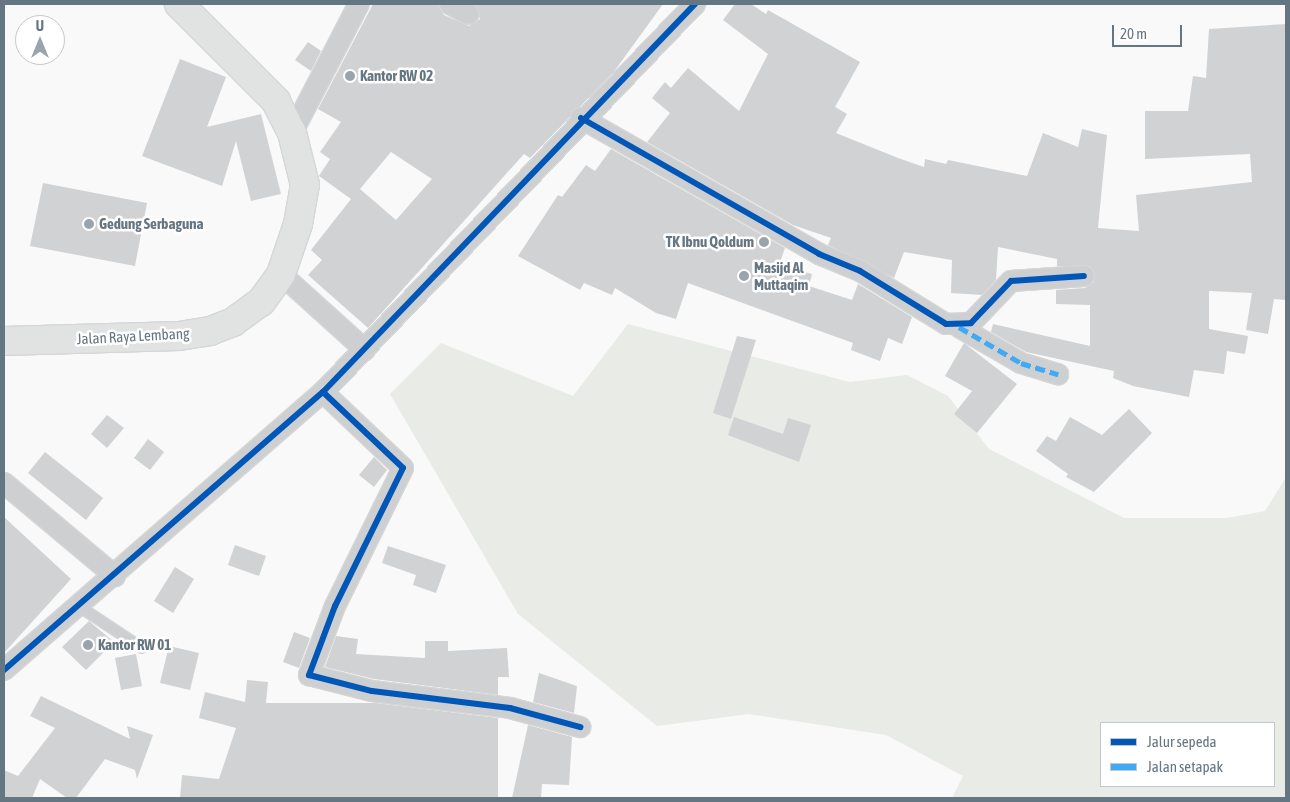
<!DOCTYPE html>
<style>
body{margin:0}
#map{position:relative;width:1290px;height:802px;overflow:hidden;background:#f9f9f9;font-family:"Asap Condensed",sans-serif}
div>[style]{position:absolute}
.green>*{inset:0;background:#e8ebe6}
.building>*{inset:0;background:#d0d2d3}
.roads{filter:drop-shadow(1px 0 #d5d6d7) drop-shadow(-1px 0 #d5d6d7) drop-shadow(0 1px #d5d6d7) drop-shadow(0 -1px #d5d6d7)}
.lane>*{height:10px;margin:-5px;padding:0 5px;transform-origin:5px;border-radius:5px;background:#cecfd0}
.street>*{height:20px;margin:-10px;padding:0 10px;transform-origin:10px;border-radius:10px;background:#cecfd0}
.primary>*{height:28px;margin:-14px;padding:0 14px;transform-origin:14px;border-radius:14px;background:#e1e2e2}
.quiet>*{height:5px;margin-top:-2.5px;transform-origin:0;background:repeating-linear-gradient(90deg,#3fa9f5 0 10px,transparent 0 15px)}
.cycleway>*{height:6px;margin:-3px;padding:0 3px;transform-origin:3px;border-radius:3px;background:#0057b8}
.dots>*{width:14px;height:14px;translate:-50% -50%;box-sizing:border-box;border:2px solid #fff;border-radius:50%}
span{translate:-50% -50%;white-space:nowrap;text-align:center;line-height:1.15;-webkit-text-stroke:5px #fff;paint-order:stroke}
.poi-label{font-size:15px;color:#657683;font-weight:700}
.left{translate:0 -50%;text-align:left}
.right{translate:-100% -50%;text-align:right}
.street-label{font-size:15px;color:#657683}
.frame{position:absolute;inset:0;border:5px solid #657683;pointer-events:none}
.legend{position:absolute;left:1100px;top:722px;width:175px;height:65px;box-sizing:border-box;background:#fff;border:1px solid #c1c8cd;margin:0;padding:6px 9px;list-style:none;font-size:15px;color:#657683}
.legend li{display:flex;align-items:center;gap:10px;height:25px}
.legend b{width:25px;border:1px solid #c1c8cd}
.north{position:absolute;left:15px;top:15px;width:50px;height:50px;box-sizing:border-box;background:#fff;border:1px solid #c1c8cd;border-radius:50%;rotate:0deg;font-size:14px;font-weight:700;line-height:20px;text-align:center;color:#657683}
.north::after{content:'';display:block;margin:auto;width:18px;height:22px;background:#99a4ac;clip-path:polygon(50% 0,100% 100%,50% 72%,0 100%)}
.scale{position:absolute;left:1112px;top:25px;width:70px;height:22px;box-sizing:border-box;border:2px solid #657683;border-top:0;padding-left:6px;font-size:15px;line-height:18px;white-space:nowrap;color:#657683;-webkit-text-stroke:4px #fff;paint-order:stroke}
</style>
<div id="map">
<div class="green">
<i style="clip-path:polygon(evenodd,628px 324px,850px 382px,907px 375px,948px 396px,989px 449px,1124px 518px,1227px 518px,1265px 511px,1286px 477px,1286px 798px,952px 798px,963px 776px,886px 735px,749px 714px,657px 726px,518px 614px,390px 394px,441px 343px,573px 396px,628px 324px,1101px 723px,1274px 723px,1274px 786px,1101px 786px,1101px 723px)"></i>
</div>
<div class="building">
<i style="clip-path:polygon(evenodd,373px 4px,438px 4px,444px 15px,469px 26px,480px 19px,475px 4px,663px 4px,613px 73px,530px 158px,524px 154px,368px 328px,308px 275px,322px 260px,311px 250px,351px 199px,319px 176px,330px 159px,320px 152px,341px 122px,318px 109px,373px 4px,391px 152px,432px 179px,396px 220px,360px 189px,391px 152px)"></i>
<i style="clip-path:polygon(735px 4px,751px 4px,766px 14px,768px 10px,860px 62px,835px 107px,847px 114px,836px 133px,898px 158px,924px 167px,925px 159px,946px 164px,948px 160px,1027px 176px,1043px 133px,1078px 147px,1082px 129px,1107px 135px,1098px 228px,1139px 231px,1136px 195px,1252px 182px,1250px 154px,1145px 159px,1145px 111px,1188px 111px,1193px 76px,1206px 78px,1209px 29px,1286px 24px,1286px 300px,1274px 299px,1268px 334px,1246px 330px,1252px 293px,1209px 291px,1209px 329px,1248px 336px,1245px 354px,1227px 351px,1224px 374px,1194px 370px,1189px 397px,1133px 386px,1113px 378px,1114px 371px,1026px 352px,991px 332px,993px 324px,1090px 346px,1090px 305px,1056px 304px,1056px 290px,1085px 288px,1094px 282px,1090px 266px,1057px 266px,1057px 259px,998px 247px,996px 280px,982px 295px,951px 293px,952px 260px,904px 252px,894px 278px,828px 245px,831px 238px,793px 225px,647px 142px,670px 113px,652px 98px,665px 82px,671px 88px,688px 68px,739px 111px,768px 54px,723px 20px)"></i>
<i style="clip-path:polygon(308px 42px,321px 51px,311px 71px,295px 60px)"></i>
<i style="clip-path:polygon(180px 59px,226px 77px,207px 127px,261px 114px,281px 194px,251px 201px,236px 141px,222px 186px,142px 156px)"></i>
<i style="clip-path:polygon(611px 149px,785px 248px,779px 265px,812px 274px,809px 286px,852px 300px,858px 284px,912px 317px,902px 344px,888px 338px,880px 361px,851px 350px,853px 343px,688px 283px,676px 319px,656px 313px,615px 288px,612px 295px,584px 283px,580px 290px,518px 256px,558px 195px,562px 197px,586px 165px,595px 171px)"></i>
<i style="clip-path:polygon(43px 183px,147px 203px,135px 266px,30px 246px)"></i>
<i style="clip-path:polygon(737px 336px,756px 340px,731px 419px,713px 413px)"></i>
<i style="clip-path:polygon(964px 343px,1017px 384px,977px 433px,954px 414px,972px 391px,945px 376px)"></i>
<i style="clip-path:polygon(1129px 409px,1152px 433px,1094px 492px,1066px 477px,1068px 474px,1036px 451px,1047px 436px,1056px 441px,1070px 417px,1102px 435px)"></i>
<i style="clip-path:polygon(107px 415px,124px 428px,107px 448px,91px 434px)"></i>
<i style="clip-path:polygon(734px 417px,783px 434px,788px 418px,811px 425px,799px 462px,728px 435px)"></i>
<i style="clip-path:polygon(148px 439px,164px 452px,150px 470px,134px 458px)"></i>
<i style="clip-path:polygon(45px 452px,103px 498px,86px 520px,28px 473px)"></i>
<i style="clip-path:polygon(374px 457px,387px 470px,374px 487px,359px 475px)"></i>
<i style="clip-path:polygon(4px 517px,71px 579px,4px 653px)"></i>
<i style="clip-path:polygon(235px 545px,266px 556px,259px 576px,228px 565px)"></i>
<i style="clip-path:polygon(388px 546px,446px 565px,436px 593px,413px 585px,416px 575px,382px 563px)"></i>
<i style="clip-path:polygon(175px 567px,194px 579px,173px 613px,154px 601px)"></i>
<i style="clip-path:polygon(89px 621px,114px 642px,86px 670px,62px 647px)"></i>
<i style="clip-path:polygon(294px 632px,310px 638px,299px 668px,283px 662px)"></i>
<i style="clip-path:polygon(336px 636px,358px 639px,356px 654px,425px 658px,425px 641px,448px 641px,448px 651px,507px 648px,509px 677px,498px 677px,498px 695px,374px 679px,325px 667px)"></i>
<i style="clip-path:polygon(169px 646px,199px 653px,190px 690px,160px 683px)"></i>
<i style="clip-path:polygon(136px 654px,142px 686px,121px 690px,115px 658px)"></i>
<i style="clip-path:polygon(539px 673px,577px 686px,574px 713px,533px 702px)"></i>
<i style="clip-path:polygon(247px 680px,268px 682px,266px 703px,376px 703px,498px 718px,498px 798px,180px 798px,182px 775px,219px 779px,236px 728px,199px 718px,205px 692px,245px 702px)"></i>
<i style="clip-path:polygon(41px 696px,130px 739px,127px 726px,153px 735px,137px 779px,135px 770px,105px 759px,76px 798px,67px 798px,40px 779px,32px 798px,4px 798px,4px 770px,18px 776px,55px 728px,30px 716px)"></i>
<i style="clip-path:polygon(528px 725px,572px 737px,569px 785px,542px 784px,541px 798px,512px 798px)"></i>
</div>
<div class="roads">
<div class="lane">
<i style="left:80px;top:607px;width:74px;rotate:33.5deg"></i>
</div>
<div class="street">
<i style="left:450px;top:4px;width:21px;rotate:28deg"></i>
<i style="left:581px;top:118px;width:274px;rotate:29.7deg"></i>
<i style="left:819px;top:254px;width:44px;rotate:22.5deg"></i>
<i style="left:860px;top:271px;width:101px;rotate:31.6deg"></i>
<i style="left:946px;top:324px;width:25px;rotate:-2deg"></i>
<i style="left:971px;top:323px;width:58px;rotate:-46.4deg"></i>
<i style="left:1011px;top:281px;width:73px;rotate:-3.9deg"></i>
<i style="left:292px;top:133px;width:145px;rotate:-62.6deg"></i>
<i style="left:281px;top:274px;width:113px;rotate:42.1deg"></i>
<i style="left:959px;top:327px;width:72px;rotate:30.1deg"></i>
<i style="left:1021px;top:363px;width:39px;rotate:17deg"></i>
<i style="left:323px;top:392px;width:110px;rotate:43.5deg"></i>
<i style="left:403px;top:468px;width:154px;rotate:116.2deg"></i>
<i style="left:335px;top:606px;width:74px;rotate:110.6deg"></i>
<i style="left:309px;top:675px;width:65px;rotate:14.3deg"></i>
<i style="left:372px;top:691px;width:139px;rotate:7deg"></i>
<i style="left:510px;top:708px;width:73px;rotate:15.2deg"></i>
<i style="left:4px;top:483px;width:145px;rotate:40deg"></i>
<i style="left:4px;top:670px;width:423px;rotate:-41.1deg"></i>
<i style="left:323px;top:392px;width:538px;rotate:-46.21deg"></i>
</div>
<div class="primary">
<i style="left:4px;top:341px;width:175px;rotate:-1.6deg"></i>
<i style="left:179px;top:336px;width:31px;rotate:-9deg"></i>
<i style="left:210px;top:331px;width:25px;rotate:-21deg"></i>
<i style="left:233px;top:322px;width:34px;rotate:-36deg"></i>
<i style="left:261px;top:302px;width:34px;rotate:-54deg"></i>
<i style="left:281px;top:274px;width:53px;rotate:-71.2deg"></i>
<i style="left:298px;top:224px;width:40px;rotate:-80deg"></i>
<i style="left:305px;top:185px;width:54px;rotate:-104deg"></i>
<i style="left:292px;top:133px;width:36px;rotate:-117deg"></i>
<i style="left:276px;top:101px;width:137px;rotate:-135deg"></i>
</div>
</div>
<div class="quiet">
<i style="left:959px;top:327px;width:72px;rotate:30.1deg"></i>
<i style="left:1021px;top:363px;width:39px;rotate:17deg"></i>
</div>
<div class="cycleway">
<i style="left:581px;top:118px;width:274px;rotate:29.7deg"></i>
<i style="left:819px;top:254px;width:44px;rotate:22.5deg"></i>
<i style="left:860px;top:271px;width:101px;rotate:31.6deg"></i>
<i style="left:946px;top:324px;width:25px;rotate:-2deg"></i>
<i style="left:971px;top:323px;width:58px;rotate:-46.4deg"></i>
<i style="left:1011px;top:281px;width:73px;rotate:-3.9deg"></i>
<i style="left:323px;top:392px;width:110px;rotate:43.5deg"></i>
<i style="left:403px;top:468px;width:154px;rotate:116.2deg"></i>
<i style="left:335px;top:606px;width:74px;rotate:110.6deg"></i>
<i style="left:309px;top:675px;width:65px;rotate:14.3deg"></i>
<i style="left:372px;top:691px;width:139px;rotate:7deg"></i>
<i style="left:510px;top:708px;width:73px;rotate:15.2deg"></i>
<i style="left:4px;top:670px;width:423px;rotate:-41.1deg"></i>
<i style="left:323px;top:392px;width:538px;rotate:-46.21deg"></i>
</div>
<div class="dots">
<i style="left:350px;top:76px;background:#99a4ac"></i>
<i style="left:89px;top:224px;background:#99a4ac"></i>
<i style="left:764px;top:242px;background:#99a4ac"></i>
<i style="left:744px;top:276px;background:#99a4ac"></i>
<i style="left:88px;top:645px;background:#99a4ac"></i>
</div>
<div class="poi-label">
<span class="left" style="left:360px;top:76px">Kantor RW 02</span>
<span class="left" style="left:99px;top:224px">Gedung Serbaguna</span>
<span class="right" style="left:754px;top:242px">TK Ibnu Qoldum</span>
<span class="left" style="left:754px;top:276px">Masijd Al<br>Muttaqim</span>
<span class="left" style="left:98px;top:645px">Kantor RW 01</span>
</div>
<div class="street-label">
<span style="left:133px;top:336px;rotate:-3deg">Jalan Raya Lembang</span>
</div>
<div class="frame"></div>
<ul class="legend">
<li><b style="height:6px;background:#0057b8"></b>Jalur sepeda</li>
<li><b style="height:6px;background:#3fa9f5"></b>Jalan setapak</li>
</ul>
<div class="north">U</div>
<div class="scale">20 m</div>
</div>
